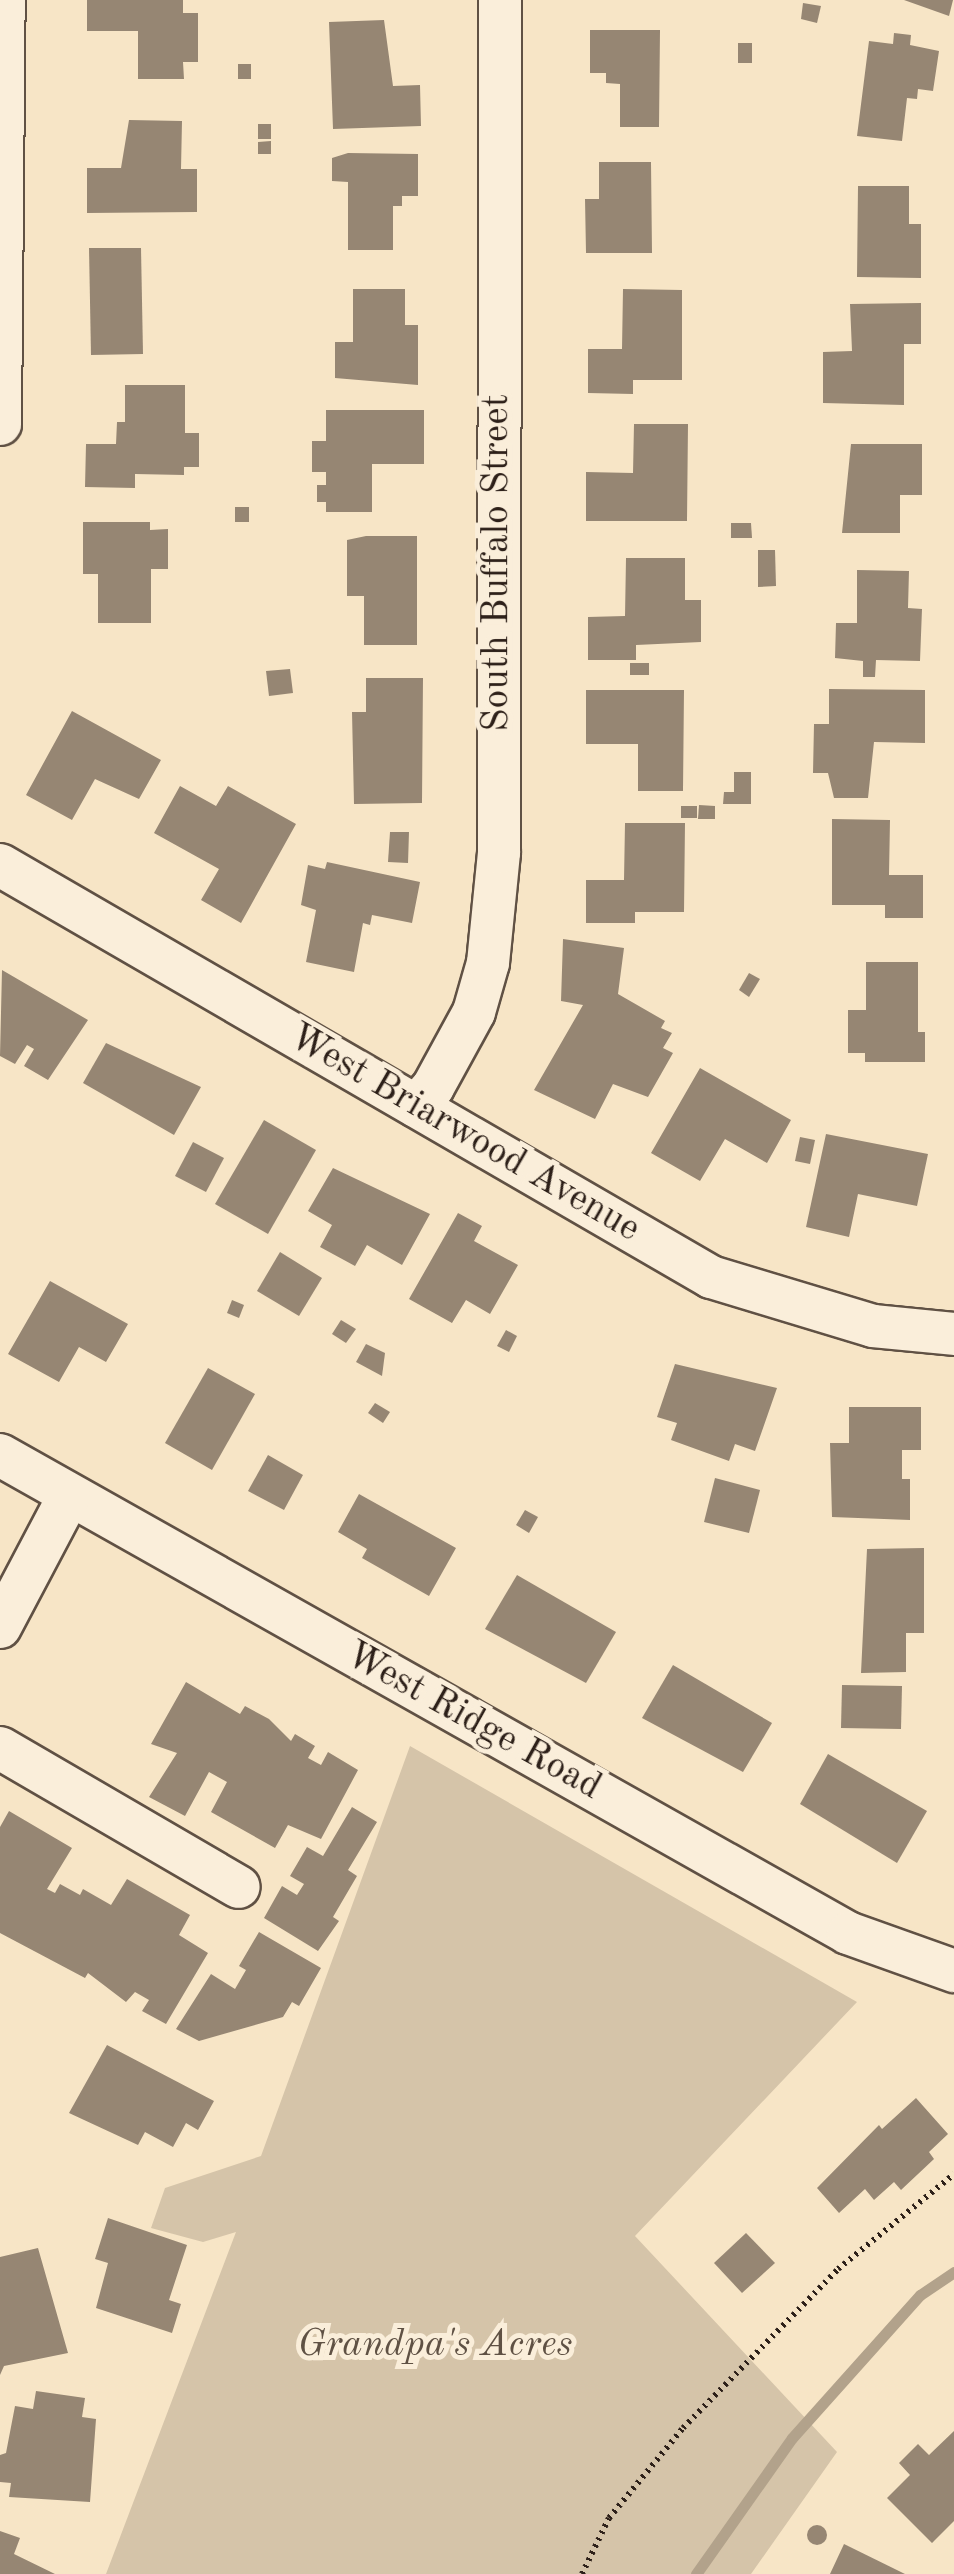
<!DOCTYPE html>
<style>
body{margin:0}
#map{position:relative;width:954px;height:2574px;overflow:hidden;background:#f7e5c6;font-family:"Old Standard TT",serif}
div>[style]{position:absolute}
.green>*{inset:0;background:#d5c4a9}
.stream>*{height:11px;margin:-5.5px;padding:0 5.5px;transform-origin:5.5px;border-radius:5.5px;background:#b2a28b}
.building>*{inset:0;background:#968673}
.round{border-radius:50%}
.path>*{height:6px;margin-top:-3px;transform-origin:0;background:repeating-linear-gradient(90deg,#2d2019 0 2.5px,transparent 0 7.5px)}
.roads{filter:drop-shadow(2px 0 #605144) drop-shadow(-2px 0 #605144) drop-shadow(0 2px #605144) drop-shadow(0 -2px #605144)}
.minor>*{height:42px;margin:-21px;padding:0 21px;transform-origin:21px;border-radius:21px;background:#faeeda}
span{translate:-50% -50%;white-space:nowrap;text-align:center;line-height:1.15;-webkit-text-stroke:10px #faeeda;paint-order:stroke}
.street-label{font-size:38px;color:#2d2019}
.park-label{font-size:38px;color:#5f5144;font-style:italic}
</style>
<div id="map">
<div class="green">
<i style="clip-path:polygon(410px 1746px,857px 2002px,635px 2236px,837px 2452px,751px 2574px,106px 2574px,236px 2232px,203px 2242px,151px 2228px,165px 2188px,261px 2156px)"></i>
</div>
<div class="stream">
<i style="left:696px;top:2574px;width:166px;rotate:-54.8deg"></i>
<i style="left:792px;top:2438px;width:192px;rotate:-48.2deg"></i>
<i style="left:920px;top:2295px;width:41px;rotate:-34.1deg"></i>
</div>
<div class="building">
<i style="clip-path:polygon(87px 0,183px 0,183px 13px,198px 13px,198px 62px,183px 62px,184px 79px,138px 79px,138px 31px,87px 31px)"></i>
<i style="clip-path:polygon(904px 0,953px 0,949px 16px)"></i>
<i style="clip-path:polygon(803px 3px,821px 6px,817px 23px,801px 19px)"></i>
<i style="clip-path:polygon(384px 20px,393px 86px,420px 85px,421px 126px,333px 129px,329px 22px)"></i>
<i style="clip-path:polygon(590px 30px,660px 30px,659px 127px,620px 127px,620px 84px,606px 83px,606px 73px,590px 73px)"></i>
<i style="clip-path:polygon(894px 33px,911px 35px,910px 45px,939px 51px,933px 91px,918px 89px,917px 99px,907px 98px,902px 141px,857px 136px,869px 41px,893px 44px)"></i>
<i style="clip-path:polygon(738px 43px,752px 43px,752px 63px,738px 63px)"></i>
<i style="clip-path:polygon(238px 64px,251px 64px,251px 79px,238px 79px)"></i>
<i style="clip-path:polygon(129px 120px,182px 121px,181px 169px,197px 169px,197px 212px,87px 213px,87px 168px,121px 168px)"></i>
<i style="clip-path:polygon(258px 124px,271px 124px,271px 139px,258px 139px)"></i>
<i style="clip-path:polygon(271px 141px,271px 154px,258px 154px,258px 142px)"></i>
<i style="clip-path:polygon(348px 153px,418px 154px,418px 196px,402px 196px,402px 206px,393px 206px,393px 250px,348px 250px,348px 182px,332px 181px,332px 158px)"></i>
<i style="clip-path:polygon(599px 162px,651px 162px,652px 253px,586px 253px,585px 199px,599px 199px)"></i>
<i style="clip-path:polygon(858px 186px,909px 186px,909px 224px,921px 224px,921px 278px,857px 277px)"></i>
<i style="clip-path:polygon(89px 248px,141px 248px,143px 354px,91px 355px)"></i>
<i style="clip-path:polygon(353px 289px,405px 289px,405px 325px,418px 325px,418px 385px,335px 378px,335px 342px,353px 342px)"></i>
<i style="clip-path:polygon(623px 289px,682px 290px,682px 380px,633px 380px,633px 394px,588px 393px,588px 349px,622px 349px)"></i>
<i style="clip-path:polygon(921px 303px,921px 344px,904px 344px,904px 405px,823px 403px,823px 352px,852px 351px,850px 304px)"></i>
<i style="clip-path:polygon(125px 385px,185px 385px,185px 433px,199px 433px,199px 467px,184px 467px,184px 475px,135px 474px,135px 488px,85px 487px,86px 444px,116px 444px,117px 422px,125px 422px)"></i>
<i style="clip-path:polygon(326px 410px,424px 410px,424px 464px,372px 464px,372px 512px,326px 512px,326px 502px,317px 502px,317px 485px,326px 485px,326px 472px,312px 472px,312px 441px,326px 441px)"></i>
<i style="clip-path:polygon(634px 424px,688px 424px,687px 521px,586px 521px,586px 472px,633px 473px)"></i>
<i style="clip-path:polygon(851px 444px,922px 444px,922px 495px,900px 495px,900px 533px,842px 533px)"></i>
<i style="clip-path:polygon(235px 507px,249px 507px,249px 522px,235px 522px)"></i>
<i style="clip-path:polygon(83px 522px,150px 522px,150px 530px,168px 529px,168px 569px,151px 569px,151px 623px,98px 623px,98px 574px,83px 574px)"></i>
<i style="clip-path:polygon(731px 523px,751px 523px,752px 538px,731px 538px)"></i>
<i style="clip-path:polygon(366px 536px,417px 536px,417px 645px,364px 645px,364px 596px,347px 596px,347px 540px)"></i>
<i style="clip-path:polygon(758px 550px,775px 550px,776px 586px,758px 587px)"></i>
<i style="clip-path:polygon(626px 558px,685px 558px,685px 600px,701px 600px,701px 642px,636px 645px,636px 660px,588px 660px,588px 617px,625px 616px)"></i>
<i style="clip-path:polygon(857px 570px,909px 571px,908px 608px,922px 609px,920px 661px,876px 660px,875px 677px,863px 677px,863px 661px,835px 658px,836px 623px,857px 623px)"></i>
<i style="clip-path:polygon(630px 663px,649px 663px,649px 675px,630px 675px)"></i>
<i style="clip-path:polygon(290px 669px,293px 693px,269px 696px,266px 671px)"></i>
<i style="clip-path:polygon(366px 678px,423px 678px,422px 803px,354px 804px,352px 712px,366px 712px)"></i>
<i style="clip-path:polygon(829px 689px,925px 690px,925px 743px,874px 742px,868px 798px,834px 798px,828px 773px,813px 773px,814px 724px,829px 724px)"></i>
<i style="clip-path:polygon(586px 690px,684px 690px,683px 791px,638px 791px,638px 744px,586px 744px)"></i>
<i style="clip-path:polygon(72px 711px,161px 760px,139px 799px,95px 779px,72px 820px,26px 795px)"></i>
<i style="clip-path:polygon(734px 772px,751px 772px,751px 804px,723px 804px,724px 792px,734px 792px)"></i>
<i style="clip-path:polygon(180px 786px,216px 806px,228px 786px,296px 824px,241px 923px,201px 900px,219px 869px,154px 833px)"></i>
<i style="clip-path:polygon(699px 805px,715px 806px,715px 819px,698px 819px)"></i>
<i style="clip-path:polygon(681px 806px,697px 806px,697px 818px,681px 818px)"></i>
<i style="clip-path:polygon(832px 819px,890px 820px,889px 875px,923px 875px,923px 918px,885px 918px,885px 905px,832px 905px)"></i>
<i style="clip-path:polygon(625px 823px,685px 823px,684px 912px,635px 912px,635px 923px,586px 923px,586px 880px,624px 880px)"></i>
<i style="clip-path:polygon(390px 832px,409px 832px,408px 863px,388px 862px)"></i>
<i style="clip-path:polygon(327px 862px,420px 882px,412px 923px,372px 915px,370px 925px,363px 923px,354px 972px,306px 962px,316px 910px,301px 905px,308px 865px,325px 869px)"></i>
<i style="clip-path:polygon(563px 939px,624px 948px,618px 994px,665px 1021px,661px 1028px,672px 1033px,663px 1048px,673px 1053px,648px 1097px,613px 1084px,595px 1119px,534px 1090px,583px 1005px,561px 1001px)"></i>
<i style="clip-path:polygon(866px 962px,918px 962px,918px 1032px,925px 1032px,925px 1062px,865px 1062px,865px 1053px,848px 1053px,848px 1010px,866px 1010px)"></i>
<i style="clip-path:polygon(2px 970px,88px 1020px,48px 1080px,24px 1066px,34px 1049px,27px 1045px,15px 1064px,0 1056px)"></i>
<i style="clip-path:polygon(749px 973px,760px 979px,749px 997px,739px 990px)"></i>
<i style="clip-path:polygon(106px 1043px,201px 1087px,174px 1135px,83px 1083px)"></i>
<i style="clip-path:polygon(700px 1068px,791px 1120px,767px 1163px,725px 1139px,700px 1181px,651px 1153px)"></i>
<i style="clip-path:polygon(264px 1120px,316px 1150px,268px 1234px,215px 1204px)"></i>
<i style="clip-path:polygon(826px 1134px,928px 1154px,917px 1206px,858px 1194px,849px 1237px,806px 1227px)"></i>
<i style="clip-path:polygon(800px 1137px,815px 1140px,810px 1164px,795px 1161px)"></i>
<i style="clip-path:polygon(193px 1142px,224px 1158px,206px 1192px,175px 1176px)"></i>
<i style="clip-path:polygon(333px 1168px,430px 1214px,402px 1265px,367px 1245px,355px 1266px,320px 1247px,332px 1225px,308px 1211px)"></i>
<i style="clip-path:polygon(458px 1213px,482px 1226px,474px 1241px,518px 1265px,490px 1314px,466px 1300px,452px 1323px,409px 1299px)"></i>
<i style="clip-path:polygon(280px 1252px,322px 1278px,299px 1316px,257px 1291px)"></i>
<i style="clip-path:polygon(50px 1281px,128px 1324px,106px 1362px,79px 1347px,59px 1382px,8px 1354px)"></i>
<i style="clip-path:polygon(232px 1300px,244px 1305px,239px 1318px,227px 1313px)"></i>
<i style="clip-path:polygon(341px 1320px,356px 1329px,346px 1343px,332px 1334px)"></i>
<i style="clip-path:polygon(506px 1330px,517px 1336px,509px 1352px,497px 1346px)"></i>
<i style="clip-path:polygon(366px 1344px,385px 1353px,382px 1376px,356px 1362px)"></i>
<i style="clip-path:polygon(675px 1364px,777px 1388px,755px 1451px,735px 1444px,729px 1461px,671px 1440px,677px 1423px,657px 1417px)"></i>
<i style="clip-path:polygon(208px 1368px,255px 1394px,212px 1470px,165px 1443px)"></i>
<i style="clip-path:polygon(375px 1403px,390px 1412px,383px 1423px,368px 1413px)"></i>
<i style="clip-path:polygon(849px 1407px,921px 1407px,921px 1450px,902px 1450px,902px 1479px,910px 1479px,910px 1520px,832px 1517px,830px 1443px,849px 1443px)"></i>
<i style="clip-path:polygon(268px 1455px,303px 1475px,284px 1510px,248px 1491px)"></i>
<i style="clip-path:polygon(715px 1478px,760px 1490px,749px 1533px,704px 1522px)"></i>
<i style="clip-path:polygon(359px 1494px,456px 1548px,429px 1596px,362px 1558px,367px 1549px,338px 1532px)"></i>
<i style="clip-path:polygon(525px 1510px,538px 1517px,529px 1533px,516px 1525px)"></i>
<i style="clip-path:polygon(924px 1548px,924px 1633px,906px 1633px,906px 1672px,861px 1673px,867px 1549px)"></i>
<i style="clip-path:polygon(517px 1575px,616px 1632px,586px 1683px,485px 1629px)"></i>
<i style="clip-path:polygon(673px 1665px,772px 1723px,743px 1772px,642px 1718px)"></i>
<i style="clip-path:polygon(186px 1682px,240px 1714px,245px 1706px,269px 1719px,291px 1741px,295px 1734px,315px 1746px,308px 1758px,321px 1765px,328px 1752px,358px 1770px,321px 1839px,288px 1825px,275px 1848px,211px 1812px,227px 1782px,209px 1772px,185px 1816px,149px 1797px,177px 1753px,151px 1744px)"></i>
<i style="clip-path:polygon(842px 1685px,902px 1686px,901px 1729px,841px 1728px)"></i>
<i style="clip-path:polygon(828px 1754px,927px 1811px,897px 1863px,800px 1804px)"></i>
<i style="clip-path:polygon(352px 1807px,377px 1822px,348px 1870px,357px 1876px,333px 1917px,339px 1921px,318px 1951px,264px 1918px,282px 1886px,297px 1895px,304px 1884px,290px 1876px,307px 1847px,323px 1856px)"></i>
<i style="clip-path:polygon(9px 1811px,72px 1848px,47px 1889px,55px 1893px,60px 1884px,80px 1895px,83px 1889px,111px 1905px,127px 1879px,190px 1915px,179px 1935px,208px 1953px,166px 2024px,142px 2011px,149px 2000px,135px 1992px,126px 2002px,88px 1973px,85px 1978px,0 1933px,0 1827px)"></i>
<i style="clip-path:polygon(259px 1932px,321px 1968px,299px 2006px,292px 2002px,283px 2017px,199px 2041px,176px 2029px,211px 1974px,235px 1989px,246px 1970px,239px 1966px)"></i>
<i style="clip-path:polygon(107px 2045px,214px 2101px,198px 2130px,186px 2123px,173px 2147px,145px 2132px,138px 2145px,69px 2113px)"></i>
<i style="clip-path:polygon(916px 2098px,948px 2134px,929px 2152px,934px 2159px,901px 2190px,894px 2182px,874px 2200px,865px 2189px,839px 2213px,817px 2188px,879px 2125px,882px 2129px)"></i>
<i style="clip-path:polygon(108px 2218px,187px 2245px,169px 2300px,181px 2304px,172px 2333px,96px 2308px,108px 2263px,95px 2259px)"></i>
<i style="clip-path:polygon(746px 2233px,775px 2263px,742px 2293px,714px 2263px)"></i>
<i style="clip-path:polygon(38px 2248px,68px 2353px,4px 2366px,0 2375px,0 2257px)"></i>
<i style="clip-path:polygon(36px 2391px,85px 2398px,82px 2417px,96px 2419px,90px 2502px,9px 2497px,11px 2483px,0 2482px,0 2455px,6px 2453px,15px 2406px,33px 2409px)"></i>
<i style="clip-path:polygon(954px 2431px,954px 2521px,932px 2543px,887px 2498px,910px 2475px,899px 2463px,918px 2444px,929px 2455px)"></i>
<i class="round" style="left:807px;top:2525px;width:20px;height:20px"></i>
<i style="clip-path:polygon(0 2531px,20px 2538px,14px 2554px,55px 2574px,0 2574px)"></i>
<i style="clip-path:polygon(844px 2544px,905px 2574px,830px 2574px)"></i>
</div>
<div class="path">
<i style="left:582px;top:2574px;width:62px;rotate:-64.3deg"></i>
<i style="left:609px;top:2518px;width:117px;rotate:-50.6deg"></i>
<i style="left:683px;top:2428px;width:222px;rotate:-45.7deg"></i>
<i style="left:838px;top:2269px;width:150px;rotate:-39.3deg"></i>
</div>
<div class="roads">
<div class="minor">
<i style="left:0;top:424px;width:424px;rotate:-89.5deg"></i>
<i style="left:0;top:865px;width:822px;rotate:30.09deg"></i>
<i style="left:711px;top:1277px;width:169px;rotate:16.8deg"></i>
<i style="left:873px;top:1326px;width:81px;rotate:5.6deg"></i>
<i style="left:416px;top:1106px;width:25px;rotate:-48deg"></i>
<i style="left:433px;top:1087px;width:85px;rotate:-61.3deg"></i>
<i style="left:474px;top:1012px;width:51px;rotate:-74.1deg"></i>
<i style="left:488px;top:963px;width:112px;rotate:-84.3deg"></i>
<i style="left:499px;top:852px;width:852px;rotate:-89.93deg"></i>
<i style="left:0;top:1455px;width:973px;rotate:29.41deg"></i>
<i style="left:848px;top:1933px;width:113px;rotate:19.7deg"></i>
<i style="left:0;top:1627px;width:148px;rotate:-62.2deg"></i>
<i style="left:0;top:1748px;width:276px;rotate:30.2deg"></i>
</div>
</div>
<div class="street-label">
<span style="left:498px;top:563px;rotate:-90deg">South Buffalo Street</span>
<span style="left:464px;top:1134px;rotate:30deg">West Briarwood Avenue</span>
<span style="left:473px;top:1722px;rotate:29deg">West Ridge Road</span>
</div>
<div class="park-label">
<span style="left:435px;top:2346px">Grandpa's Acres</span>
</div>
</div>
